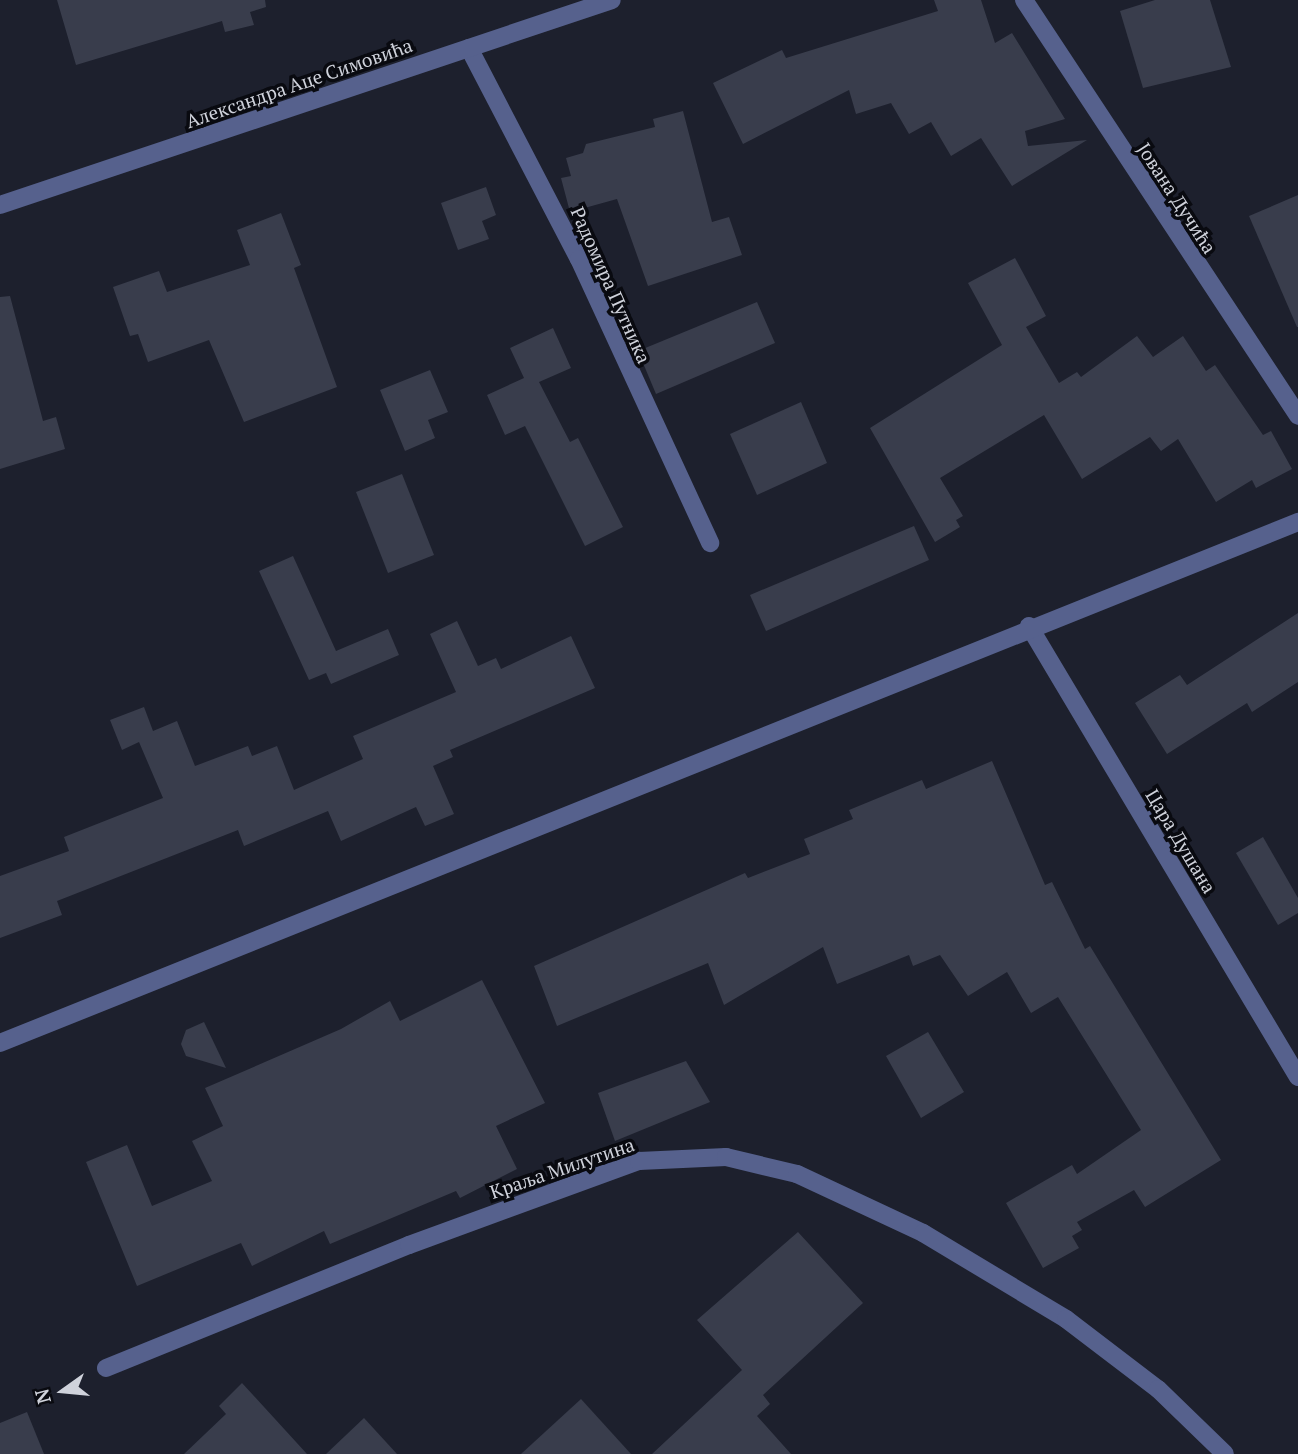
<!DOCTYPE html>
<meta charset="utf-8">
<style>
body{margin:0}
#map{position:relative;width:1298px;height:1454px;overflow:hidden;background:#1d202d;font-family:"PT Serif",serif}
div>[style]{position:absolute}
.building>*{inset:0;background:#393d4c}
.minor>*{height:18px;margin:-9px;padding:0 9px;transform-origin:9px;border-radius:9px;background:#56618d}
span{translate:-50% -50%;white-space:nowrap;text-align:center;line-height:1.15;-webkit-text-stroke:7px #090a10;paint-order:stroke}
.street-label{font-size:19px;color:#cfd2db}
.north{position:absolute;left:28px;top:1356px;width:70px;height:70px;-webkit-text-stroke:5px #090a10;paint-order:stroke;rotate:255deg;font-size:19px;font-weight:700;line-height:28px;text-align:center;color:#cfd2db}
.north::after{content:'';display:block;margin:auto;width:24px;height:32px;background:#cfd2db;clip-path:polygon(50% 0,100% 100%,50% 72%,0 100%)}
</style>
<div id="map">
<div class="building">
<i style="clip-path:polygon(57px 0,265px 0,266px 7px,250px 12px,254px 25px,225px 32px,222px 21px,76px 65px)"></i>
<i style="clip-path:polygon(934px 0,981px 0,995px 43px,1012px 33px,1065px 119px,1025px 131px,1028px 146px,1087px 140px,1012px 186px,981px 138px,951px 156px,931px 122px,909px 134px,891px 103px,856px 114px,849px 90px,743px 144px,713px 83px,782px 50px,786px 58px,938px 11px)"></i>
<i style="clip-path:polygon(1155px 0,1210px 0,1231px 67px,1143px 88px,1120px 11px)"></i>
<i style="clip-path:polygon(683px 111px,712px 222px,729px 217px,742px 255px,648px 286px,617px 199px,570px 212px,561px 178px,571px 176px,566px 158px,583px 153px,586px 144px,655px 127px,653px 119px)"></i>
<i style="clip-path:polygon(486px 187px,496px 215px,482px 221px,489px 239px,458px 250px,441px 203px)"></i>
<i style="clip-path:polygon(1298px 195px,1298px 327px,1297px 327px,1249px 216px)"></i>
<i style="clip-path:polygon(281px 213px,301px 265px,294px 268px,337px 387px,244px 422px,209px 340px,148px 362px,138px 334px,130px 336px,113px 287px,159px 271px,167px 292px,250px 265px,237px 230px)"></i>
<i style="clip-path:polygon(1015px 258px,1046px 316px,1026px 327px,1059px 383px,1077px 372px,1081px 377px,1137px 336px,1153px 357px,1183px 336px,1206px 371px,1215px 365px,1263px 435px,1271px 431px,1292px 469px,1256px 488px,1252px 480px,1216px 502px,1178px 439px,1161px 451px,1150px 437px,1082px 479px,1044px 415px,940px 478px,963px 516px,956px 520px,960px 527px,935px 542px,870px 428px,1002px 345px,968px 283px)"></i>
<i style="clip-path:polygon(10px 296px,43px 421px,56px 417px,65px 449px,0 469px,0 297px)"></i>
<i style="clip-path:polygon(757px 302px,775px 343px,656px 394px,638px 351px)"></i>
<i style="clip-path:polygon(553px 328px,571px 368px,539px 382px,570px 442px,578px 438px,623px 527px,585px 546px,525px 426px,505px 435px,487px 395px,524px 378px,510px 348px)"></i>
<i style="clip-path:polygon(430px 370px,448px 412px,428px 420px,435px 438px,405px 451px,380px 390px)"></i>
<i style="clip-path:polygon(801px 402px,827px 463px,757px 495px,730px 434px)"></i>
<i style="clip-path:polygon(402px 474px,434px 555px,388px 573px,356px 492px)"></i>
<i style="clip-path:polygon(914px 526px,929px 560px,766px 631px,750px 595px)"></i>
<i style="clip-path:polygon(293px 556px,336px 651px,388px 629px,399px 655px,331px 684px,326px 673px,309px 680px,259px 571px)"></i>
<i style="clip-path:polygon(1298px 613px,1298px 682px,1252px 712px,1247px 703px,1167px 754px,1135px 703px,1180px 675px,1187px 685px)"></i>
<i style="clip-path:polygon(457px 621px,478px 666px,496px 658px,501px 669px,571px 636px,595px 688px,450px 750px,453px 757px,433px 766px,454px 814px,425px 826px,416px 807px,341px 841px,328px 811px,244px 846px,238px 830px,57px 901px,62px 915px,0 938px,0 876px,69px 851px,64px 837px,163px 798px,139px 742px,122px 750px,110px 720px,144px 707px,153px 731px,177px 721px,195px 766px,248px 746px,252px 756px,277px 746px,294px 790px,363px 759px,353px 736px,456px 692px,430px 634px)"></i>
<i style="clip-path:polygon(992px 761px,1045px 885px,1052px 882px,1085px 949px,1090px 946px,1221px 1160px,1145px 1207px,1134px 1190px,1077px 1222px,1082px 1230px,1072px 1236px,1079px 1248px,1043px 1268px,1006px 1203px,1072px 1165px,1077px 1174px,1141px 1130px,1058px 997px,1031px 1013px,1007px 972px,968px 996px,940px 955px,913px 966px,909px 955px,837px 984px,823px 947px,724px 1005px,708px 963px,557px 1026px,534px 966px,745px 873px,748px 878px,810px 854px,804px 839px,853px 819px,849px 810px,922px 780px,926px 789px)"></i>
<i style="clip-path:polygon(1263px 837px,1298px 898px,1298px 913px,1278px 925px,1236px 853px)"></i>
<i style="clip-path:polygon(482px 980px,545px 1103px,496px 1126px,517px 1169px,460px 1198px,456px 1191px,330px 1244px,324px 1231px,252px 1266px,241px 1243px,137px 1286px,86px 1162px,127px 1145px,152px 1206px,212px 1181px,192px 1141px,223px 1126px,205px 1088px,341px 1029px,390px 1001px,400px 1021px)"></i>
<i style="clip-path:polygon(204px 1022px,226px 1068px,186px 1056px,181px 1044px,186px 1030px)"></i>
<i style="clip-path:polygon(928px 1032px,964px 1092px,921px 1118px,886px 1056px)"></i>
<i style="clip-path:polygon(686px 1061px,710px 1102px,615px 1141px,598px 1093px)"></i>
<i style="clip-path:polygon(798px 1232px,863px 1303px,763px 1395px,770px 1404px,757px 1416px,791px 1454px,652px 1454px,742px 1370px,697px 1320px)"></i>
<i style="clip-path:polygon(242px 1383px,307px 1454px,184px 1454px,226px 1414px,219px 1406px)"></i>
<i style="clip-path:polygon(581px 1399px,631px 1454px,521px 1454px)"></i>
<i style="clip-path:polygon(27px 1412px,44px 1454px,0 1454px,0 1423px)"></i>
<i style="clip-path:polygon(364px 1418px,397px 1454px,326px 1454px)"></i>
</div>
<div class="minor">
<i style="left:1024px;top:0;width:498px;rotate:56.6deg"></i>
<i style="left:469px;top:48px;width:238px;rotate:62.5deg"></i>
<i style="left:579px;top:259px;width:313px;rotate:65.2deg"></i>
<i style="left:0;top:205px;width:645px;rotate:-18.52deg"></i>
<i style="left:1029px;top:626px;width:525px;rotate:59.19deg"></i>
<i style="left:0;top:1043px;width:1399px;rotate:-21.87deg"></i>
<i style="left:106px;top:1368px;width:327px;rotate:-22.1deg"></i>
<i style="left:409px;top:1245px;width:245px;rotate:-20.1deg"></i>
<i style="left:639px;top:1161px;width:87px;rotate:-2.6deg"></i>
<i style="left:726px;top:1157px;width:73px;rotate:13.5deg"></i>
<i style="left:797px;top:1174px;width:139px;rotate:25.1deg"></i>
<i style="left:923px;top:1233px;width:167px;rotate:31deg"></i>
<i style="left:1066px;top:1319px;width:116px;rotate:37.3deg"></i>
<i style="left:1158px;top:1389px;width:93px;rotate:44.1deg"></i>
</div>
<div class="street-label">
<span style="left:299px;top:83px;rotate:-19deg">Александра Аце Симовића</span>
<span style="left:1177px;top:198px;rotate:57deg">Јована Дучића</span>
<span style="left:611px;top:285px;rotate:66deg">Радомира Путника</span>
<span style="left:1181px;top:841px;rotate:59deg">Цара Душана</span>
<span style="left:562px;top:1168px;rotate:-19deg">Краља Милутина</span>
</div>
<div class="north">N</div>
</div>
